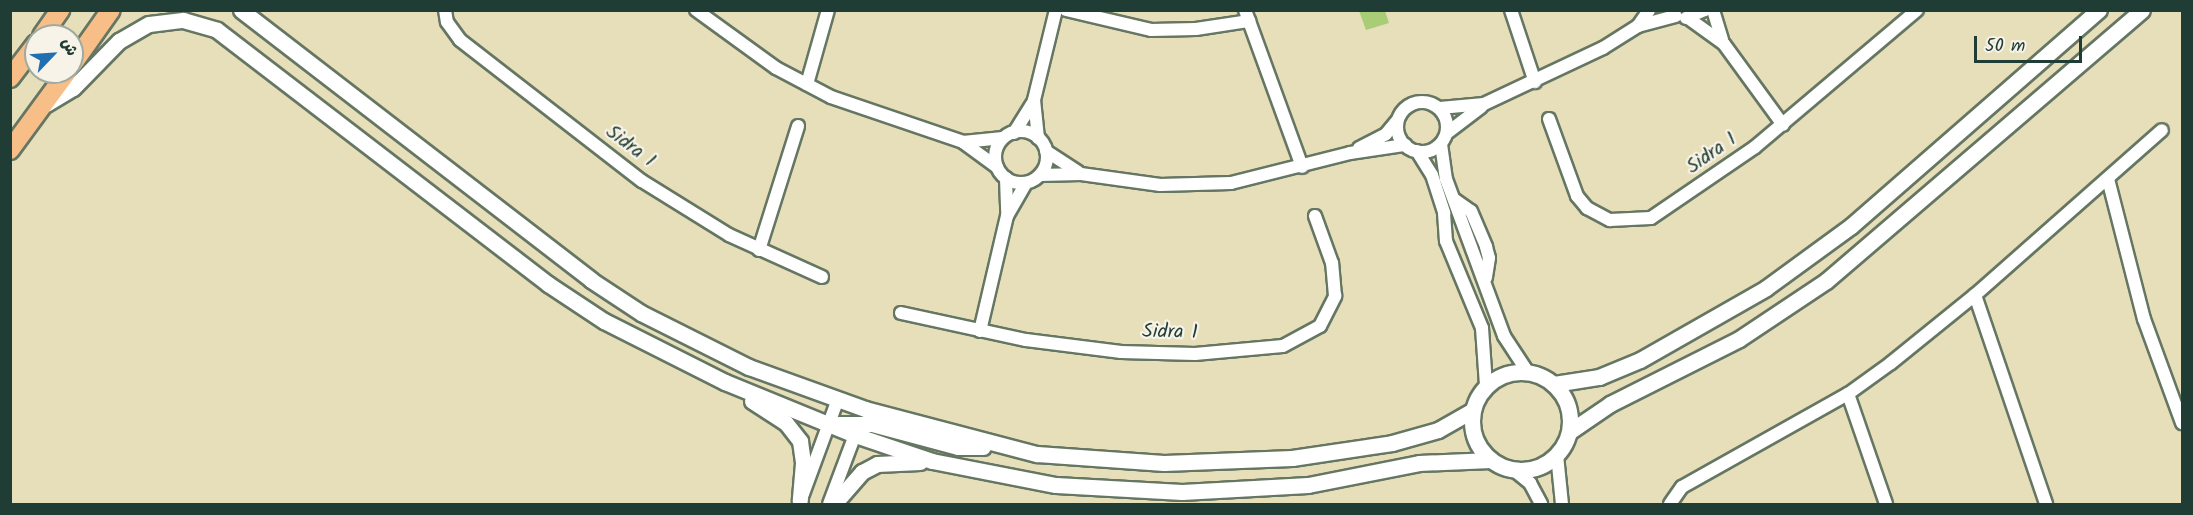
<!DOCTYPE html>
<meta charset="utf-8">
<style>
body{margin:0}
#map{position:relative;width:2193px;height:515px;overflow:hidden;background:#e7dfba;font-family:Kalam,"Playpen Sans Arabic",sans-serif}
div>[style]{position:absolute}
.green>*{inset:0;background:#a9cd77}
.roads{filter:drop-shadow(2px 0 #657663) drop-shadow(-2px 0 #657663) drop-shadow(0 2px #657663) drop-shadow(0 -2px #657663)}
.minor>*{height:12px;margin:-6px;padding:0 6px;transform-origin:6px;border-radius:6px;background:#fff}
.minor>.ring{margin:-6px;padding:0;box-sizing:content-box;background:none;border:12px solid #fff;border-radius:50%}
.tertiary>*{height:15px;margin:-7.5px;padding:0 7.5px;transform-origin:7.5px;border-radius:7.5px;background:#fff}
.tertiary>.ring{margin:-7.5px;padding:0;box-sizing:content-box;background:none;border:15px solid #fff;border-radius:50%}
.primary>*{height:18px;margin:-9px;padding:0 9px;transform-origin:9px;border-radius:9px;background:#f7be87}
span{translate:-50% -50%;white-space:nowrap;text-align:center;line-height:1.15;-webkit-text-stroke:4.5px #f7f3e8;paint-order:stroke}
.street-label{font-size:20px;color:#1f3d34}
.frame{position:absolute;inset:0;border:12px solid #1f3d34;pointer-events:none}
.north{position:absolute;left:24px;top:24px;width:60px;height:60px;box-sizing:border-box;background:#f7f3e8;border:2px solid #a1aaa0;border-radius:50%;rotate:65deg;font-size:16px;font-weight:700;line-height:24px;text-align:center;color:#1f3d34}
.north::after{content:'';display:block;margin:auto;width:21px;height:27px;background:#1f6fb2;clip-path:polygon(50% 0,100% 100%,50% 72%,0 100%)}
.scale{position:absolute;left:1974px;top:36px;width:108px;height:27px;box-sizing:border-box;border:3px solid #1f3d34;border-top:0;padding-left:8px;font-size:18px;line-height:21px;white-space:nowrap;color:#1f3d34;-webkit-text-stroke:4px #f7f3e8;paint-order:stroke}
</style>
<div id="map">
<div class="green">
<i style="clip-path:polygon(1359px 11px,1385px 11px,1389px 23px,1366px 30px)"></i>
</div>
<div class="roads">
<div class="minor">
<i style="left:445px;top:10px;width:12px;rotate:81deg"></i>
<i style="left:447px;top:22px;width:22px;rotate:54deg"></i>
<i style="left:460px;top:40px;width:230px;rotate:37.8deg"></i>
<i style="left:642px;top:181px;width:102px;rotate:31.8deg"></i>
<i style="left:729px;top:235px;width:102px;rotate:24.3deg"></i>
<i style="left:696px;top:10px;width:99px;rotate:35.9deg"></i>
<i style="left:776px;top:68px;width:62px;rotate:27.8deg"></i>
<i style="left:831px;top:97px;width:139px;rotate:18.8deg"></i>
<i style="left:963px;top:142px;width:40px;rotate:-5.7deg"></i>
<i style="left:1066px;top:10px;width:87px;rotate:13.2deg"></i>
<i style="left:1151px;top:30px;width:45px;rotate:-1.3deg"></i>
<i style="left:1196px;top:29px;width:54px;rotate:-8.6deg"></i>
<i style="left:1245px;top:10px;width:167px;rotate:70deg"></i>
<i style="left:1511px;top:10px;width:76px;rotate:71.6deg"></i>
<i style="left:1713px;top:10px;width:31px;rotate:73deg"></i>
<i style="left:1686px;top:18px;width:21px;rotate:-23deg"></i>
<i style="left:1688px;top:18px;width:44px;rotate:35.8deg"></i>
<i style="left:1724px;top:44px;width:100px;rotate:53.9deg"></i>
<i style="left:1638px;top:26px;width:19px;rotate:-55deg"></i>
<i style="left:807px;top:84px;width:77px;rotate:-74.2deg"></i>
<i class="ring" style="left:1397px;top:102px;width:38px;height:38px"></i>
<i style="left:1440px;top:108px;width:44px;rotate:-5.2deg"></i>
<i style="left:1484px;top:104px;width:132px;rotate:-25.2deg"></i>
<i style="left:1603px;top:48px;width:41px;rotate:-32.2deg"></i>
<i style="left:1638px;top:26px;width:39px;rotate:-15deg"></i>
<i style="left:1549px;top:119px;width:82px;rotate:70deg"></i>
<i style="left:1577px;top:196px;width:16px;rotate:50deg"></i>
<i style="left:1587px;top:208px;width:26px;rotate:28deg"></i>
<i style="left:1610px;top:220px;width:41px;rotate:-2.8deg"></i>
<i style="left:1651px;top:218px;width:126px;rotate:-34.3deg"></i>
<i style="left:1755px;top:147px;width:212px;rotate:-40.2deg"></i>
<i class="ring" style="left:995px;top:131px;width:40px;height:40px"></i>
<i style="left:1014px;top:133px;width:38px;rotate:-58deg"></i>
<i style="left:1447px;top:133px;width:43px;rotate:-37.4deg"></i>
<i style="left:1038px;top:138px;width:38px;rotate:-96deg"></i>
<i style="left:1034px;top:100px;width:93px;rotate:-76.3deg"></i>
<i style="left:964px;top:143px;width:41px;rotate:36deg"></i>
<i style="left:1441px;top:144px;width:35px;rotate:82deg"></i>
<i style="left:1446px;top:179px;width:167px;rotate:69.7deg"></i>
<i style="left:1504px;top:336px;width:42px;rotate:56.7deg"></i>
<i style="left:1359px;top:148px;width:30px;rotate:-27deg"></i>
<i style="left:1386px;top:134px;width:17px;rotate:-50deg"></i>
<i style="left:1046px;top:151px;width:38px;rotate:33deg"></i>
<i style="left:1417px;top:151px;width:28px;rotate:58deg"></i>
<i style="left:1432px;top:175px;width:40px;rotate:72deg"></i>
<i style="left:1444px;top:213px;width:28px;rotate:86deg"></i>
<i style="left:1446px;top:241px;width:94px;rotate:67.5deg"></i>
<i style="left:1482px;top:328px;width:57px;rotate:86deg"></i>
<i style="left:1040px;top:175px;width:41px;rotate:-1.4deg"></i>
<i style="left:1081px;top:174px;width:80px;rotate:7.9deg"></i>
<i style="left:1160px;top:185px;width:71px;rotate:-1.6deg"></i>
<i style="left:1231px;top:183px;width:123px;rotate:-14.1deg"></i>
<i style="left:1350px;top:153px;width:56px;rotate:-8.3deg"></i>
<i style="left:1006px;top:178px;width:34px;rotate:88deg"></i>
<i style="left:2108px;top:179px;width:145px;rotate:75.6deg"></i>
<i style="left:2144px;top:319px;width:111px;rotate:69.9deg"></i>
<i style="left:1455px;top:200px;width:19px;rotate:35deg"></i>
<i style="left:1471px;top:211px;width:39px;rotate:67deg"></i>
<i style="left:1486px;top:247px;width:11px;rotate:75deg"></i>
<i style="left:1489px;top:258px;width:20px;rotate:99deg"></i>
<i style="left:759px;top:250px;width:130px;rotate:-72.5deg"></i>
<i style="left:1975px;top:295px;width:221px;rotate:71.2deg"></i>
<i style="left:901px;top:313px;width:128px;rotate:12.2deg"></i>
<i style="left:1026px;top:340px;width:96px;rotate:7.2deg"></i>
<i style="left:1121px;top:352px;width:74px;rotate:1.5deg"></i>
<i style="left:1195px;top:354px;width:88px;rotate:-5.2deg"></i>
<i style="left:1283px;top:346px;width:42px;rotate:-28.4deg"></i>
<i style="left:1320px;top:326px;width:34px;rotate:-63deg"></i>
<i style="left:1335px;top:296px;width:33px;rotate:-95deg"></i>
<i style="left:1332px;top:263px;width:50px;rotate:-109.9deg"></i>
<i style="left:980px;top:331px;width:118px;rotate:-76.8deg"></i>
<i style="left:1007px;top:216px;width:38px;rotate:-60deg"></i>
<i style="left:1848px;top:394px;width:116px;rotate:70.9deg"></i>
<i style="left:1557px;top:455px;width:49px;rotate:84.2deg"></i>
<i style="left:1514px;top:470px;width:21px;rotate:39deg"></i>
<i style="left:1530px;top:483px;width:24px;rotate:62deg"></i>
<i style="left:803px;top:494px;width:101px;rotate:-69.8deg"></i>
<i style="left:829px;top:504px;width:82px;rotate:-69.4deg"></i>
<i style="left:1670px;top:504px;width:21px;rotate:-55deg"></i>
<i style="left:1682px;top:487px;width:190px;rotate:-29.3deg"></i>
<i style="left:1848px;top:394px;width:53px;rotate:-35.8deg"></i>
<i style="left:1891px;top:363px;width:108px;rotate:-39deg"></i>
<i style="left:1975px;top:295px;width:249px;rotate:-41.4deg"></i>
</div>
<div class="tertiary">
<i style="left:241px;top:10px;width:442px;rotate:37.6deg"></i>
<i style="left:591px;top:280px;width:60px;rotate:33.4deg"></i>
<i style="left:641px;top:313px;width:121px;rotate:26.6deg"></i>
<i style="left:749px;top:367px;width:123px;rotate:19.9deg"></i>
<i style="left:865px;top:409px;width:178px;rotate:14.7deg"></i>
<i style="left:1037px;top:454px;width:127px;rotate:4.1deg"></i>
<i style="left:1164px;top:463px;width:128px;rotate:-2.2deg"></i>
<i style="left:1292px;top:458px;width:101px;rotate:-8.5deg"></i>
<i style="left:1392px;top:443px;width:48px;rotate:-15.8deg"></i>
<i style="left:1438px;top:430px;width:40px;rotate:-29.7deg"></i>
<i style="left:46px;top:104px;width:31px;rotate:-31deg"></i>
<i style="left:73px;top:88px;width:66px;rotate:-45.6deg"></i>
<i style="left:119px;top:41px;width:34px;rotate:-30deg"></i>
<i style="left:149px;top:24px;width:34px;rotate:-7deg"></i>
<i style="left:183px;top:20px;width:35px;rotate:16deg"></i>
<i style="left:217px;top:30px;width:417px;rotate:37.5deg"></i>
<i style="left:548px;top:284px;width:67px;rotate:33.5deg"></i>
<i style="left:604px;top:321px;width:136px;rotate:26.8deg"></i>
<i style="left:725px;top:382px;width:140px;rotate:22.2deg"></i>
<i style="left:855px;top:435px;width:81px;rotate:18.7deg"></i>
<i style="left:932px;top:461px;width:126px;rotate:11deg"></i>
<i style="left:1056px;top:485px;width:126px;rotate:3.2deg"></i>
<i style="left:1182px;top:492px;width:126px;rotate:-3.2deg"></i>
<i style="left:1308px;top:485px;width:113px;rotate:-11.2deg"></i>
<i style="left:1419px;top:463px;width:72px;rotate:-2.4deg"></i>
<i class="ring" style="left:1472px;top:372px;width:83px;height:83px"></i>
<i style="left:1554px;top:384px;width:46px;rotate:-8.8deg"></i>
<i style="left:1599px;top:377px;width:44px;rotate:-22.5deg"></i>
<i style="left:1640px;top:360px;width:145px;rotate:-29.7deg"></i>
<i style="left:1766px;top:288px;width:105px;rotate:-36.1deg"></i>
<i style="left:1851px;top:226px;width:329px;rotate:-41.1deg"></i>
<i style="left:752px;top:401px;width:40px;rotate:32.9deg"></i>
<i style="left:786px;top:423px;width:23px;rotate:52deg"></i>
<i style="left:800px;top:441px;width:22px;rotate:82deg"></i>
<i style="left:803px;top:463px;width:38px;rotate:95deg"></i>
<i style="left:833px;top:424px;width:39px"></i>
<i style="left:872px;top:424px;width:89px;rotate:15deg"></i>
<i style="left:958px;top:447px;width:25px"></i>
<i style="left:1569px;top:432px;width:50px;rotate:-34.3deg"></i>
<i style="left:1610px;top:404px;width:144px;rotate:-26.7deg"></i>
<i style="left:1739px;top:339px;width:105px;rotate:-33.7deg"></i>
<i style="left:1826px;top:281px;width:416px;rotate:-40.6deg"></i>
<i style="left:834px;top:504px;width:43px;rotate:-48.8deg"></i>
<i style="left:862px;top:472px;width:17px;rotate:-28deg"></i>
<i style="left:877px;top:464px;width:43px;rotate:-2.7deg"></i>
</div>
<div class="primary">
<i style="left:42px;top:36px;width:32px;rotate:-55deg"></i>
<i style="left:72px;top:65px;width:67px;rotate:-54.7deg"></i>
<i style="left:10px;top:78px;width:43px;rotate:-52.6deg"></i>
<i style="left:10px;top:150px;width:97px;rotate:-53.8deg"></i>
</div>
</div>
<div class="street-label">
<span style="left:630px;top:147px;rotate:37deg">Sidra 1</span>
<span style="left:1712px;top:154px;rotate:-35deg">Sidra 1</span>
<span style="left:1170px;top:333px;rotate:1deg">Sidra 1</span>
</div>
<div class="frame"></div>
<div class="north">ش</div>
<div class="scale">50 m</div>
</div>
